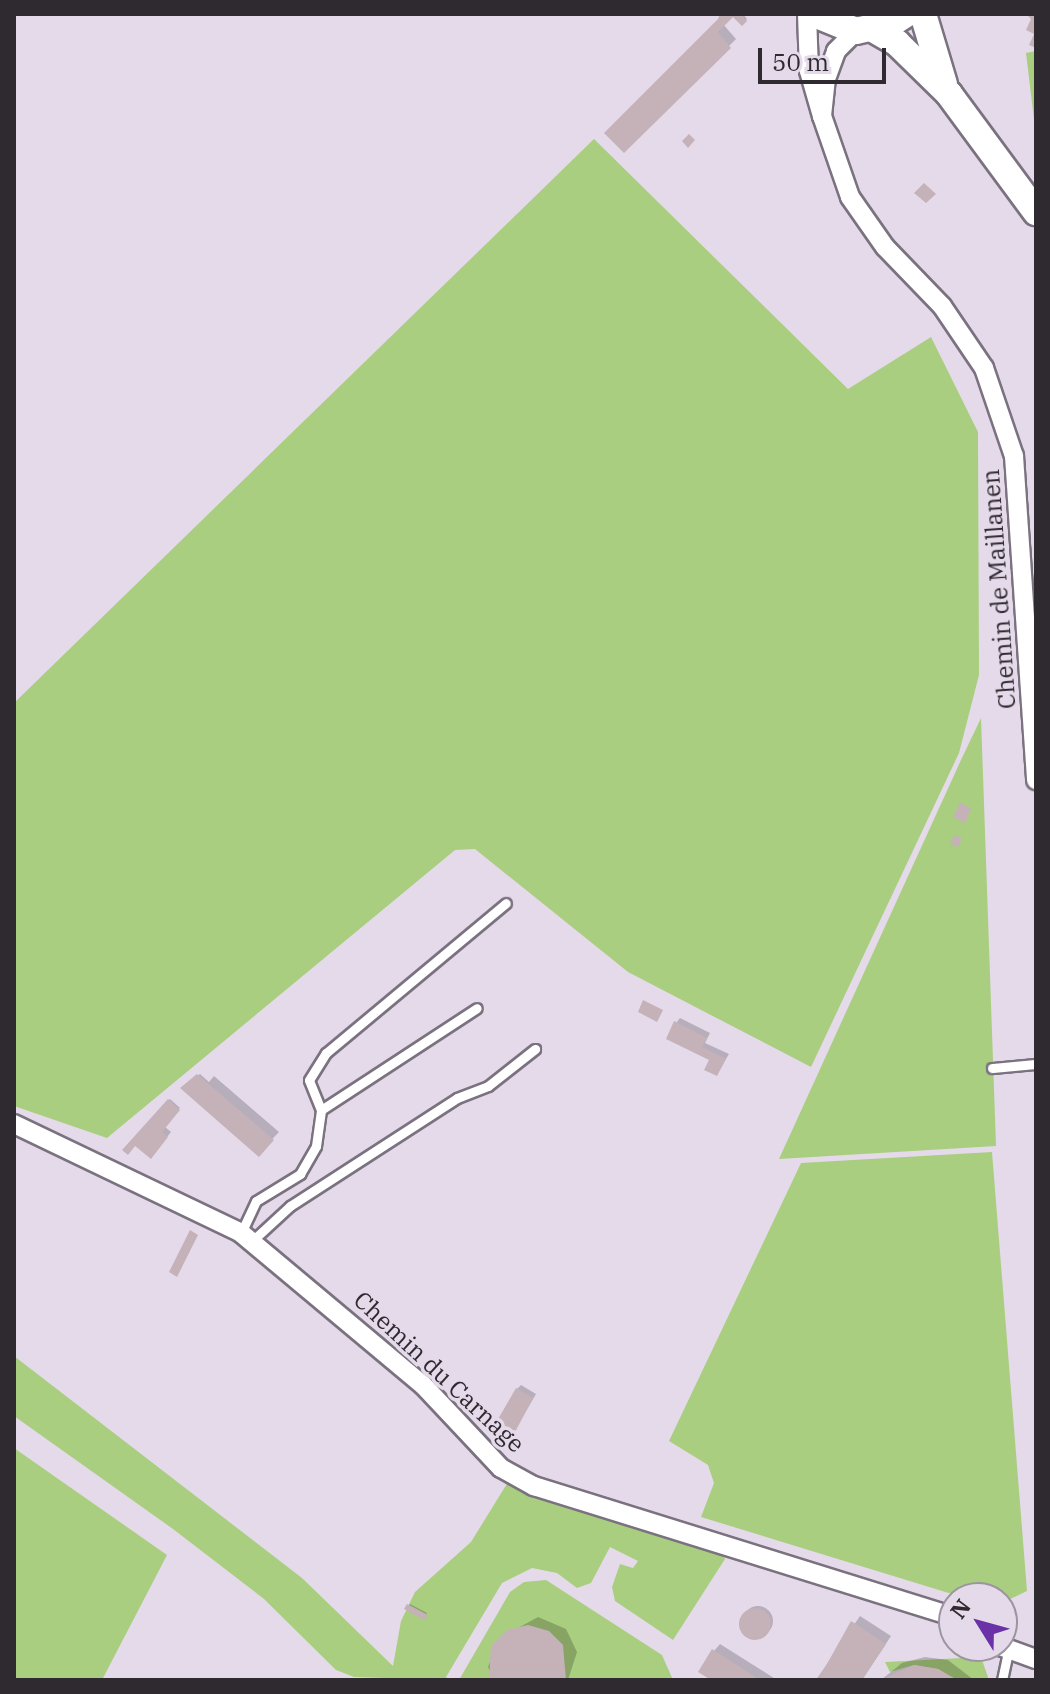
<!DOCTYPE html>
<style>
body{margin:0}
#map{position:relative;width:1050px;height:1694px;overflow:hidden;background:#e5daea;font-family:"IBM Plex Serif",serif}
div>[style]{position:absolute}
.green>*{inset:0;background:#a9ce7f}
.shadow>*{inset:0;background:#0003}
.round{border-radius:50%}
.building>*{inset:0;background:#c5b1b8}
.roads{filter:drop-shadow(2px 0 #7b7280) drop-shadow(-2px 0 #7b7280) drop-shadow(0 2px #7b7280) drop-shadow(0 -2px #7b7280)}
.service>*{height:9px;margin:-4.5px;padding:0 4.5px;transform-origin:4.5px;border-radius:4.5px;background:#fff}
.minor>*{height:18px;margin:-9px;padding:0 9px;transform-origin:9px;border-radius:9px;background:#fff}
.secondary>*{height:26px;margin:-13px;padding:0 13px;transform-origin:13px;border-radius:13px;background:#fff}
span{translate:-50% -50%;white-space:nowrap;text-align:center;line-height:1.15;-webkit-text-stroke:7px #e5daea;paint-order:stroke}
.street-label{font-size:24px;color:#2e2a30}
.frame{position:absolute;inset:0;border:16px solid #2e2a30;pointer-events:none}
.north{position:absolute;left:938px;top:1582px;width:80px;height:80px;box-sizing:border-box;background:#e5daea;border:2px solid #9c94a0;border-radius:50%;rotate:307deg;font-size:22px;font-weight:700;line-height:32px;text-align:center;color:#2e2a30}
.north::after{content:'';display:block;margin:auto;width:28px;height:36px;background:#6b32a8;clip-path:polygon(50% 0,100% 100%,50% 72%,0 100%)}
.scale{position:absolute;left:758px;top:48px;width:128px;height:36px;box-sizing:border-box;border:4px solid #2e2a30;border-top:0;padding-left:10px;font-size:24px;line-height:28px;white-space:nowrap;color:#2e2a30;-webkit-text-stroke:6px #e5daea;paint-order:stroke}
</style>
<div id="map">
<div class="green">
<i style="clip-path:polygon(1036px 51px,1036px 136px,1026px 53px)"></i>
<i style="clip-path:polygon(594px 139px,848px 389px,931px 337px,978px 432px,979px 675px,959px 753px,811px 1067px,628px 972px,475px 849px,455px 850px,107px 1138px,14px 1106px,14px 703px)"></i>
<i style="clip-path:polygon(981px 718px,996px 1146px,779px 1159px,961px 760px)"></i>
<i style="clip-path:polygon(992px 1152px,1027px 1591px,1002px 1603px,1002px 1598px,965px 1598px,701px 1517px,714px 1483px,708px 1465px,669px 1441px,801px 1163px)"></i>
<i style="clip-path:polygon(14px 1356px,302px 1578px,393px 1666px,401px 1621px,415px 1592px,471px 1542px,508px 1482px,721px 1551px,725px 1559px,673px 1640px,615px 1601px,612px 1587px,620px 1564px,633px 1568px,638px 1561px,610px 1547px,591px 1583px,577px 1588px,557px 1573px,532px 1568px,502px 1583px,446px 1677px,449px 1680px,354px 1677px,336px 1670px,264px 1599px,173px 1529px,14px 1416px)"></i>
<i style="clip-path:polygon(14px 1448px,167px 1555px,102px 1680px,14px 1680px)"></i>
<i style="clip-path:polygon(546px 1580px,662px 1655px,673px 1680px,459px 1680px,510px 1592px,524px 1582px)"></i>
<i style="clip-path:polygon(981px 1657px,989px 1680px,957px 1680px,938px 1669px,914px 1665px,890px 1672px,885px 1662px)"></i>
</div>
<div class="shadow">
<i style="clip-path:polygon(720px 14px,743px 14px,747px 19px,742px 24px,733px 14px,723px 24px,736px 39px,698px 77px)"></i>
<i style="clip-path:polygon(680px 1018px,710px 1033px,705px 1043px,729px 1054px,717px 1074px,711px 1059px,676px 1023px)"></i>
<i style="clip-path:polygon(200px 1074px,209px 1082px,214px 1076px,279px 1132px,258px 1154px,183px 1088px)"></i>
<i style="clip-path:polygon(170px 1099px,180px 1108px,164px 1126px,171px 1132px,155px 1152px,131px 1143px)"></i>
<i style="clip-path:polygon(521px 1385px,536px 1394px,518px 1425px,517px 1389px)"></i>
<i style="clip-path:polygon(410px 1604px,427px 1613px,424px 1617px,407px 1608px)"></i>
<i class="round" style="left:743px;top:1606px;width:30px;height:30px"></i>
<i style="clip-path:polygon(860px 1616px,891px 1636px,862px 1680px,816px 1680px)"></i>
<i style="clip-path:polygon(538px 1617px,566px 1629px,577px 1652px,568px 1680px,494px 1680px,488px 1667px,500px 1638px)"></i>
<i style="clip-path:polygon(720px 1644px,777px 1680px,715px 1680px,714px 1651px)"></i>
<i style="clip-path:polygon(925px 1657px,948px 1660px,974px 1680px,881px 1680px,902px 1663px)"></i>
</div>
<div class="building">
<i style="clip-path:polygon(717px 14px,741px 14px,747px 21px,742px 26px,733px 17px,718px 32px,731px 48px,624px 153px,604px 133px,720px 17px)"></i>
<i style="clip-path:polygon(1026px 14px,1036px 14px,1036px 48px,1029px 45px,1034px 34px,1026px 30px,1031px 19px)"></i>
<i style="clip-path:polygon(689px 134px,695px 140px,688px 148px,682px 141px)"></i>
<i style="clip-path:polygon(924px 183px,936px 194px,926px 203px,914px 193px)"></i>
<i style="clip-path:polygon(960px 803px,971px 808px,965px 823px,953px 817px)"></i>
<i style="clip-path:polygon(955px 835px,962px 838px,958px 847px,950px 844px)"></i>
<i style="clip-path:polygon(643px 1000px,663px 1010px,657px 1022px,638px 1012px)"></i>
<i style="clip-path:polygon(674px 1021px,707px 1038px,702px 1047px,726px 1059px,717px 1076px,704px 1070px,709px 1060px,666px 1039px)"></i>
<i style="clip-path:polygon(197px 1074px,274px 1140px,259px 1157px,180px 1088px)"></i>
<i style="clip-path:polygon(168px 1099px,180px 1110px,162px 1132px,168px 1137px,151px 1159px,135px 1146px,128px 1155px,122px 1150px)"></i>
<i style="clip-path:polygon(190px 1230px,198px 1235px,177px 1277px,169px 1272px)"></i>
<i style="clip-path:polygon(516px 1388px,533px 1398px,515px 1432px,497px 1421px)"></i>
<i style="clip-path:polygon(407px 1604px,428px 1615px,424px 1620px,404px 1609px)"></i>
<i class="round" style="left:739px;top:1608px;width:32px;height:32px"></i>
<i style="clip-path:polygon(851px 1621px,886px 1644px,862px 1680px,818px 1680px)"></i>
<i style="clip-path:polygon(528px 1625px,549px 1631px,563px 1645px,566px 1680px,489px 1680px,491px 1646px,507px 1630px)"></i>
<i style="clip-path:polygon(712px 1649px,760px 1680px,711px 1680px,698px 1672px)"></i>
<i style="clip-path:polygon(914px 1665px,938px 1669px,957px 1680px,880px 1680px)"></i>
</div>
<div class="roads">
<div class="service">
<i style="left:992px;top:1068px;width:44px;rotate:-5.2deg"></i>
<i style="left:321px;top:1110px;width:32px;rotate:-112deg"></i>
<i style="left:309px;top:1080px;width:32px;rotate:-58deg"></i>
<i style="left:326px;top:1053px;width:234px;rotate:-39.8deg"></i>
<i style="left:241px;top:1233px;width:35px;rotate:-65deg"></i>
<i style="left:256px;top:1201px;width:52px;rotate:-31.5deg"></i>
<i style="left:300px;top:1174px;width:32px;rotate:-60deg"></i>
<i style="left:316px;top:1146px;width:36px;rotate:-82deg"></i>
<i style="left:321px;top:1110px;width:186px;rotate:-33.2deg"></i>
<i style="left:252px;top:1241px;width:52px;rotate:-42.6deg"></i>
<i style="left:290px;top:1206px;width:199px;rotate:-32.9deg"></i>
<i style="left:457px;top:1098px;width:33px;rotate:-21deg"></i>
<i style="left:488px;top:1086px;width:60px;rotate:-38.2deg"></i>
<i style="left:1002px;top:1680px;width:30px;rotate:-78deg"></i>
</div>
<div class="minor">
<i style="left:807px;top:14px;width:57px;rotate:88deg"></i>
<i style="left:809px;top:71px;width:47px;rotate:73.9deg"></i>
<i style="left:822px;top:116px;width:37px;rotate:-84deg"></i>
<i style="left:826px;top:79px;width:30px;rotate:-70deg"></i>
<i style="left:836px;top:51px;width:28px;rotate:-45deg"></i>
<i style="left:822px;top:116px;width:86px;rotate:70.9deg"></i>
<i style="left:850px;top:197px;width:61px;rotate:55deg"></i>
<i style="left:885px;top:247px;width:82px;rotate:46deg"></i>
<i style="left:942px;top:306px;width:75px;rotate:55.9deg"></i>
<i style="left:984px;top:368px;width:93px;rotate:71.2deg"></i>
<i style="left:1014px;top:456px;width:325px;rotate:86.1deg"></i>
<i style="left:14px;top:1124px;width:252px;rotate:25.6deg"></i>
<i style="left:241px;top:1233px;width:237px;rotate:39.9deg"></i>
<i style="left:423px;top:1385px;width:114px;rotate:46.8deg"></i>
<i style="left:501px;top:1468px;width:38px;rotate:29deg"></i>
<i style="left:534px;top:1486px;width:440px;rotate:17.3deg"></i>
<i style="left:1000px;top:1646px;width:38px;rotate:20deg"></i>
</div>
<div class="secondary">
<i style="left:814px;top:14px;width:45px;rotate:22deg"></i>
<i style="left:856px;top:31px;width:37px;rotate:-13deg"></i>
<i style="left:892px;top:23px;width:17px;rotate:-33deg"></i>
<i style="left:923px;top:14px;width:73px;rotate:73.3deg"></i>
<i style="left:873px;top:29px;width:28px;rotate:30deg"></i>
<i style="left:897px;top:43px;width:73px;rotate:44.4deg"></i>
<i style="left:949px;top:94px;width:147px;rotate:53.6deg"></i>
</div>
</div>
<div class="street-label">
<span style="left:999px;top:589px;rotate:-94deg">Chemin de Maillanen</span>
<span style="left:439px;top:1372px;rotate:43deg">Chemin du Carnage</span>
</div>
<div class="frame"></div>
<div class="north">N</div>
<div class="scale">50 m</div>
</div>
